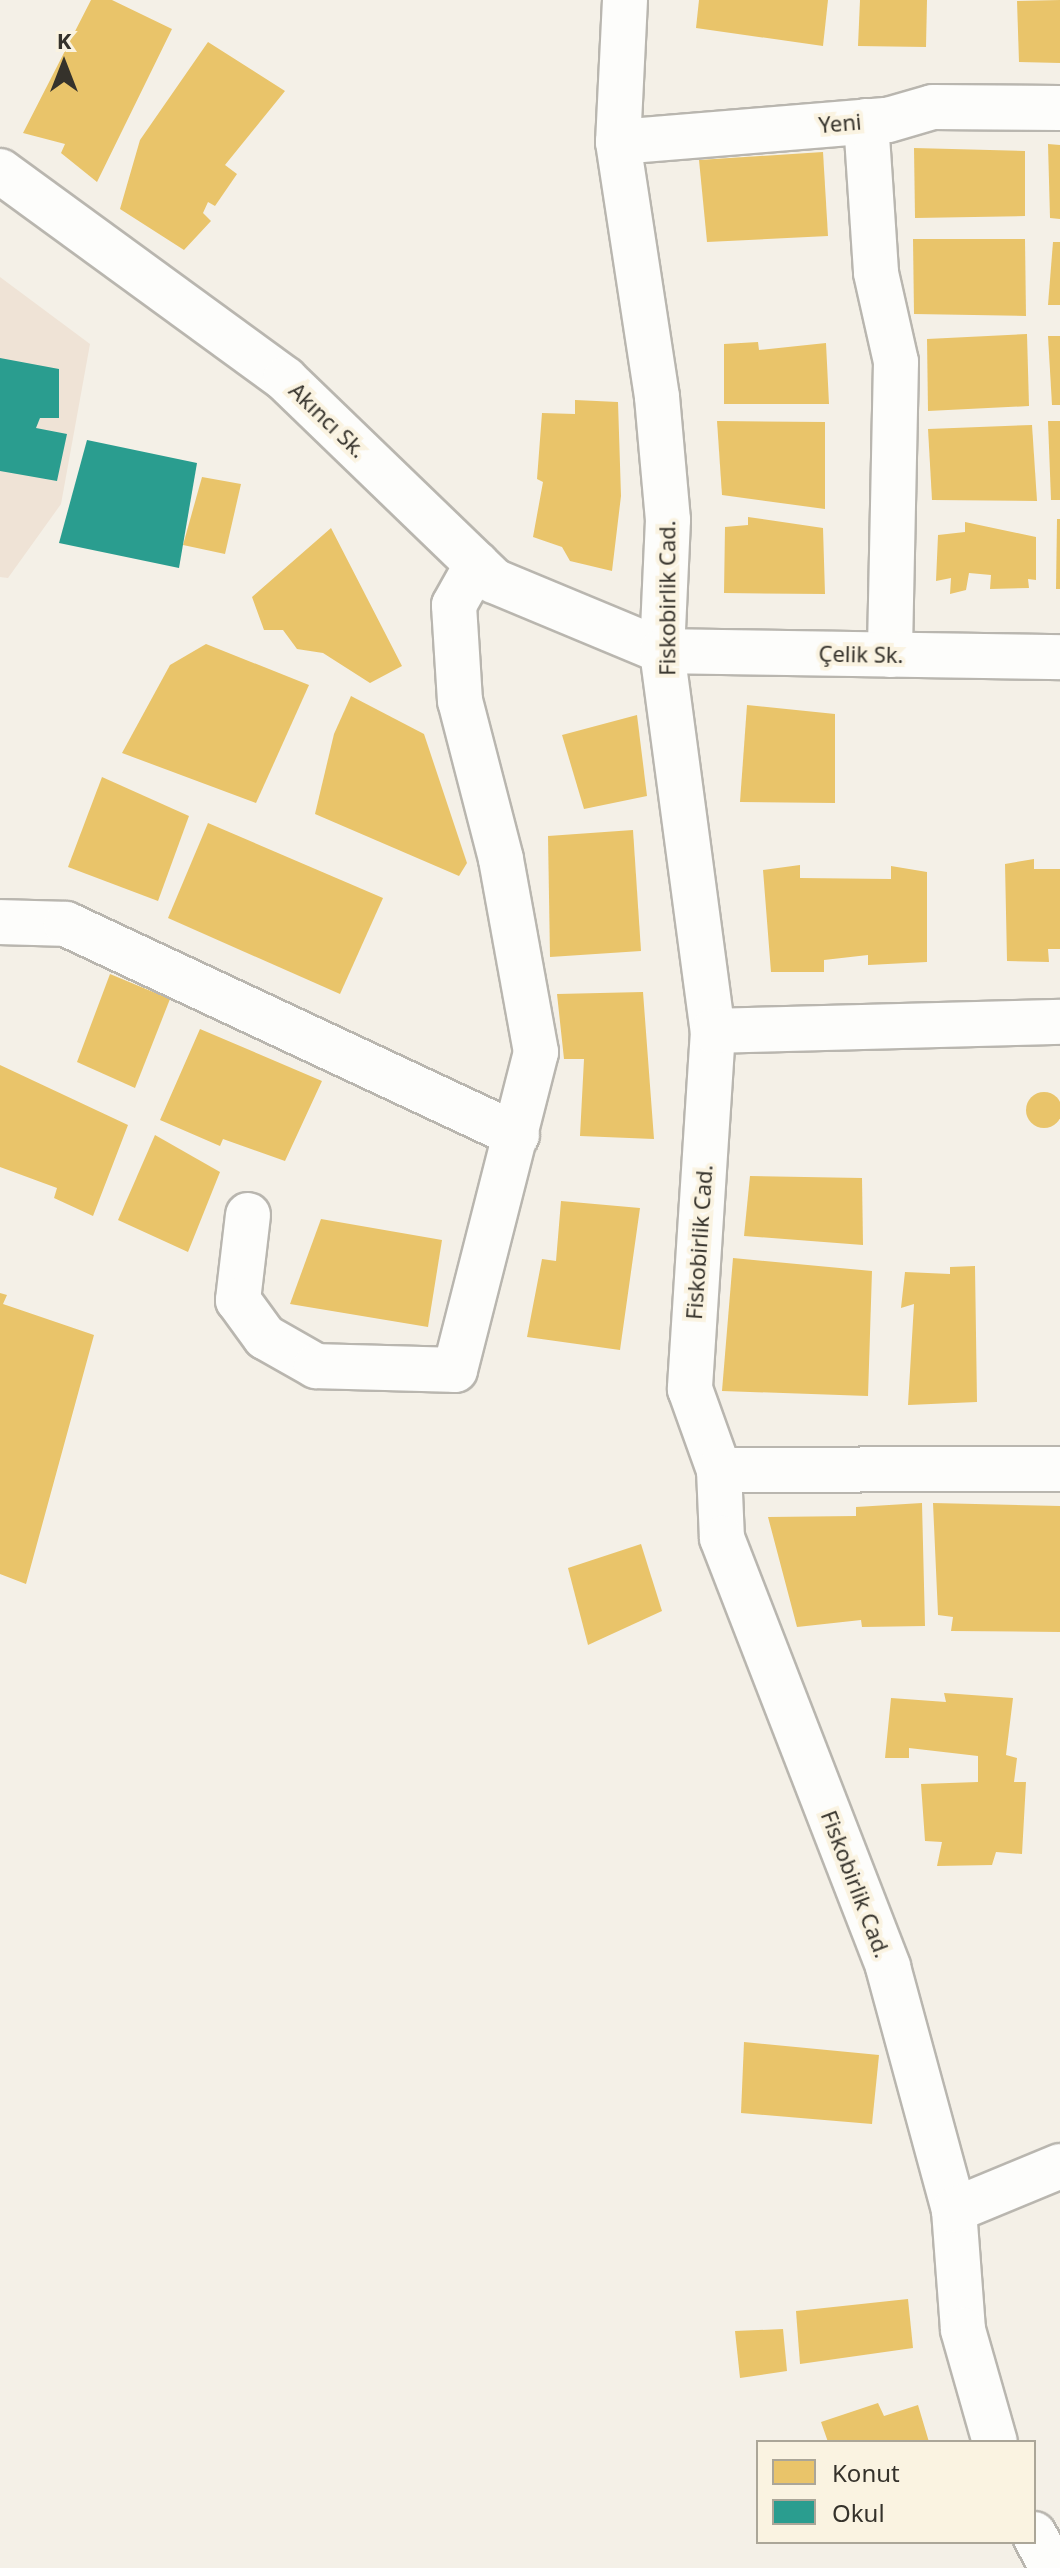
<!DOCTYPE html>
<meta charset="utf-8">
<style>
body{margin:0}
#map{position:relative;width:1060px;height:2568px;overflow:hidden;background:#f4f0e7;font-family:"Noto Sans",sans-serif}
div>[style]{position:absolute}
.education>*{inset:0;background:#efe3d6}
.homes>*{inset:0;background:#e9c46a}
.round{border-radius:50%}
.schools>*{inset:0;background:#2a9d8f}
.roads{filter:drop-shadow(2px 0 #b9b6af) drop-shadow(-2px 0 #b9b6af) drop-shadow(0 2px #b9b6af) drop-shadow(0 -2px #b9b6af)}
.street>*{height:44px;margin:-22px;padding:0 22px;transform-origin:22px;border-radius:22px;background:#fdfdfb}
span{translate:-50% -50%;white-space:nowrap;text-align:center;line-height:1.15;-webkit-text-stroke:8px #faf3e1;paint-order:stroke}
.street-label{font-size:22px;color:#35322b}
.legend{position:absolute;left:756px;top:2440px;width:280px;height:104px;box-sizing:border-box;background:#faf3e1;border:2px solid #aba698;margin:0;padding:10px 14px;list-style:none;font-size:24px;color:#35322b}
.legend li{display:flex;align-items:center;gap:16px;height:40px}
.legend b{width:40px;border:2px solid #aba698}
.north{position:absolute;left:24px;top:24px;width:80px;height:80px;-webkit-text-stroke:6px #faf3e1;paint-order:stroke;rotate:0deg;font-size:22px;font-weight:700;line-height:32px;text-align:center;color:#35322b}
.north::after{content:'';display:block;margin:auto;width:28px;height:36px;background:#35322b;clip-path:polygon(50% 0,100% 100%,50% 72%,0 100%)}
</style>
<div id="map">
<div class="education">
<i style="clip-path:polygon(0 277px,90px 344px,61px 504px,8px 578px,0 577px)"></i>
</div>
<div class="homes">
<i style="clip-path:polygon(91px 0,112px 0,172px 29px,97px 182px,61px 153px,65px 144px,23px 133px)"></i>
<i style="clip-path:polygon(699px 0,828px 0,823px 46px,696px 28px)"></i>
<i style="clip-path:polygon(860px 0,927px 0,926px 47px,858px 46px)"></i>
<i style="clip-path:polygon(1060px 0,1060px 63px,1019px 62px,1017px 1px)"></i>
<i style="clip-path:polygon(208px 42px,285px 91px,225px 165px,237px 174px,215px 206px,208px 202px,203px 213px,211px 221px,184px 250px,120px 209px,140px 140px)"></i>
<i style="clip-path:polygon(1048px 144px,1060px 145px,1060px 219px,1050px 218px)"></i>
<i style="clip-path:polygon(914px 148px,1025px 151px,1025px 216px,915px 218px)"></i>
<i style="clip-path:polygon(823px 152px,828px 236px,707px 242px,699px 160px)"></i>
<i style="clip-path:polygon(913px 239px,1025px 239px,1026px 316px,914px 314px)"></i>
<i style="clip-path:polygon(1053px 242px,1060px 242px,1060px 305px,1048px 305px)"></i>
<i style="clip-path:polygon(1027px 334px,1029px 406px,928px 411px,927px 339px)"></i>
<i style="clip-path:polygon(1048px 336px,1060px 336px,1060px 405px,1052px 405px)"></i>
<i style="clip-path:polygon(758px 342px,759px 350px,826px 343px,829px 404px,724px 404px,724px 344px)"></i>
<i style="clip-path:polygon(575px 400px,618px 402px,621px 496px,612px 571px,570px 561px,562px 547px,533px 537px,543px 482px,537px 479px,542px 413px,575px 414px)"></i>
<i style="clip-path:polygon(717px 421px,825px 422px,825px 509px,722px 495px)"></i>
<i style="clip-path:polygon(1048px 421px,1060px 421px,1060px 500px,1051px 500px)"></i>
<i style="clip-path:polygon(1032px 425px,1037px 501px,932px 500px,928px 429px)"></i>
<i style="clip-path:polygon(202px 477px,241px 484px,225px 554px,183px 545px)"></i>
<i style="clip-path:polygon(748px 517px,823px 528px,825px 594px,724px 593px,725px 527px,748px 525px)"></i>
<i style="clip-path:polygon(1057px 519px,1060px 519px,1060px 589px,1056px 589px)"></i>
<i style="clip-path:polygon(965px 522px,1036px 537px,1036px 580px,1028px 579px,1029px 588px,990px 589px,991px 575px,969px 573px,966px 590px,950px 594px,951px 578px,936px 581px,938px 535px,965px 532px)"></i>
<i style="clip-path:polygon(331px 528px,402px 666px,370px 683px,323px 653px,297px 649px,283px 630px,264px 630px,252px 597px)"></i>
<i style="clip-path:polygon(206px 644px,309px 685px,256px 803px,122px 753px,170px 665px)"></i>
<i style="clip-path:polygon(351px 696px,424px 734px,467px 863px,459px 876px,315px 814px,334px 734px)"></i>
<i style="clip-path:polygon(747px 705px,835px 714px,835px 803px,740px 802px)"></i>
<i style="clip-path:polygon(637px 715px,647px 796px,584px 809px,562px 735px)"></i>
<i style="clip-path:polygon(102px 777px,189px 816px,158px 901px,68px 867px)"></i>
<i style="clip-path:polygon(208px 823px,383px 898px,340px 994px,168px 918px)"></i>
<i style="clip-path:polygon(633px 830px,641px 951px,550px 957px,548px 836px)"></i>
<i style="clip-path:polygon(1034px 859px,1034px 869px,1060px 869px,1060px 949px,1048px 949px,1049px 962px,1007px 961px,1005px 864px)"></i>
<i style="clip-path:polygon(800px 865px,800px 878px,891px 879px,891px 866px,927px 872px,927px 962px,868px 965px,868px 955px,824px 960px,824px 972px,771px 972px,763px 870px)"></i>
<i style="clip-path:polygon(110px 974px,170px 999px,135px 1088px,77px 1062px)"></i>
<i style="clip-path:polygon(643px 992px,654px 1139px,580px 1136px,584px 1059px,564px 1059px,557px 994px)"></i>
<i style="clip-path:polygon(200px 1029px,322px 1081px,285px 1161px,223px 1139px,220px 1146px,160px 1120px)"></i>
<i style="clip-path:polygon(0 1065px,128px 1125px,93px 1216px,54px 1198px,57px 1188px,0 1167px)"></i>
<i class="round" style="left:1026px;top:1092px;width:36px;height:36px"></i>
<i style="clip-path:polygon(155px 1135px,220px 1172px,188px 1252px,118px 1220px)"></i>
<i style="clip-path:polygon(750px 1176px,862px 1178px,863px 1245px,744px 1236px)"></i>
<i style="clip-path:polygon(561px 1201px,640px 1208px,620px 1350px,527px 1337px,542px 1259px,556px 1261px)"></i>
<i style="clip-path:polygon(321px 1219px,442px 1240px,428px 1327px,290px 1304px)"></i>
<i style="clip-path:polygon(733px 1258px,872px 1271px,868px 1396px,722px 1391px)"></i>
<i style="clip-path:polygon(975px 1266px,977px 1402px,908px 1405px,914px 1304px,901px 1308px,905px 1272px,950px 1274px,950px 1267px)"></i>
<i style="clip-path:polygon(0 1293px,7px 1295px,3px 1304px,94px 1335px,26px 1584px,0 1574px)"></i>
<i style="clip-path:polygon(922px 1503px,925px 1626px,862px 1627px,861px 1620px,797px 1627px,768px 1517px,856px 1516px,856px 1507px)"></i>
<i style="clip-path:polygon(933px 1503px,1060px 1506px,1060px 1632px,951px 1631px,953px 1617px,938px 1615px)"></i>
<i style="clip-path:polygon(641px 1544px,662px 1611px,588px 1645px,568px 1568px)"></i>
<i style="clip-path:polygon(944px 1693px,1013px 1698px,1006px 1755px,1017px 1758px,1014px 1782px,1026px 1782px,1022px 1854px,996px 1852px,992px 1865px,937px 1866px,942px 1842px,925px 1841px,921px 1784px,978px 1782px,978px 1756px,909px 1748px,909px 1758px,885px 1758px,891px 1698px,946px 1702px)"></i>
<i style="clip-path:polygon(744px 2042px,879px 2055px,872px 2124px,741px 2113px)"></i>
<i style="clip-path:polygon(908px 2299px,913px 2348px,800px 2364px,796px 2311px)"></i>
<i style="clip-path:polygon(783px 2329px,787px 2371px,740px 2378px,735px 2331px)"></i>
<i style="clip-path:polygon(878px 2403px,884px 2416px,918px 2405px,929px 2442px,828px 2442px,821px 2422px)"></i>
</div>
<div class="schools">
<i style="clip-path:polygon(0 358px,59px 369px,59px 418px,40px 418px,36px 428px,67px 434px,57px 481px,0 471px)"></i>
<i style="clip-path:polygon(87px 440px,197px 463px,179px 568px,59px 543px)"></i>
</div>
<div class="roads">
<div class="street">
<i style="left:625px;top:0;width:142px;rotate:92.8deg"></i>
<i style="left:618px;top:142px;width:258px;rotate:81.3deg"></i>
<i style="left:657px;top:397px;width:123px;rotate:84.9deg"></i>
<i style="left:668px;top:520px;width:131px;rotate:92.6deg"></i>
<i style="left:662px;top:651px;width:383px;rotate:82.4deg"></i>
<i style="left:713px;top:1031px;width:359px;rotate:93.7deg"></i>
<i style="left:690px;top:1389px;width:86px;rotate:70.3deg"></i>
<i style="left:719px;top:1470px;width:68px;rotate:87.5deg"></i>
<i style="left:722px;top:1538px;width:460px;rotate:68.8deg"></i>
<i style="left:888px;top:1967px;width:252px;rotate:74.8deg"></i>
<i style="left:954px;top:2210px;width:120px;rotate:85.7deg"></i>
<i style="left:963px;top:2330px;width:116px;rotate:74.1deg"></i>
<i style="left:866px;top:121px;width:152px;rotate:86.2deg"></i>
<i style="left:876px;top:273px;width:91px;rotate:77.3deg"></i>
<i style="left:896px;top:362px;width:293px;rotate:91.2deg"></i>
<i style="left:618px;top:142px;width:271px;rotate:-4.7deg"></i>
<i style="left:888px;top:120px;width:47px;rotate:-16.1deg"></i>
<i style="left:933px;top:107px;width:127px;rotate:0.5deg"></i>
<i style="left:0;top:171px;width:353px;rotate:36.1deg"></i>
<i style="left:285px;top:379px;width:291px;rotate:44deg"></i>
<i style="left:494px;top:581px;width:182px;rotate:22.6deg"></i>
<i style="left:662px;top:651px;width:398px;rotate:0.9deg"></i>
<i style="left:0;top:922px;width:66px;rotate:1.7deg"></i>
<i style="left:66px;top:924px;width:498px;rotate:25.1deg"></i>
<i style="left:713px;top:1031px;width:347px;rotate:-1.5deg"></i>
<i style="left:248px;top:1215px;width:86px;rotate:96.7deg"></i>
<i style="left:238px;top:1300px;width:46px;rotate:53.9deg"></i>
<i style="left:265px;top:1337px;width:59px;rotate:29.6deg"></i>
<i style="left:316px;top:1366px;width:139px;rotate:1.6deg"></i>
<i style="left:455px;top:1370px;width:328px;rotate:-75.7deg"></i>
<i style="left:536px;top:1052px;width:196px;rotate:-100.3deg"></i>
<i style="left:501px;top:859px;width:163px;rotate:-104.5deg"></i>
<i style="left:460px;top:701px;width:96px;rotate:-93.6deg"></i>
<i style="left:454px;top:605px;width:47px;rotate:-60.7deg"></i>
<i style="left:719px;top:1470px;width:341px;rotate:-0.2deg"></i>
<i style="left:954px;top:2210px;width:115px;rotate:-22.5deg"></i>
<i style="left:1034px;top:2534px;width:38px;rotate:62deg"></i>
</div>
</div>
<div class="street-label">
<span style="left:840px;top:123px;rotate:-5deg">Yeni</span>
<span style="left:328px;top:420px;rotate:44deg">Akıncı Sk.</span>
<span style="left:667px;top:598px;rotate:-90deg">Fiskobirlik Cad.</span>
<span style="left:861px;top:654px;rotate:1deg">Çelik Sk.</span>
<span style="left:699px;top:1242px;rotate:-86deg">Fiskobirlik Cad.</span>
<span style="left:856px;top:1884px;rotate:69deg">Fiskobirlik Cad.</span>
</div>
<ul class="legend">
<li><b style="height:22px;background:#e9c46a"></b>Konut</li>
<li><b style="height:22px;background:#2a9d8f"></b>Okul</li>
</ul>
<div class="north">K</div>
</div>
